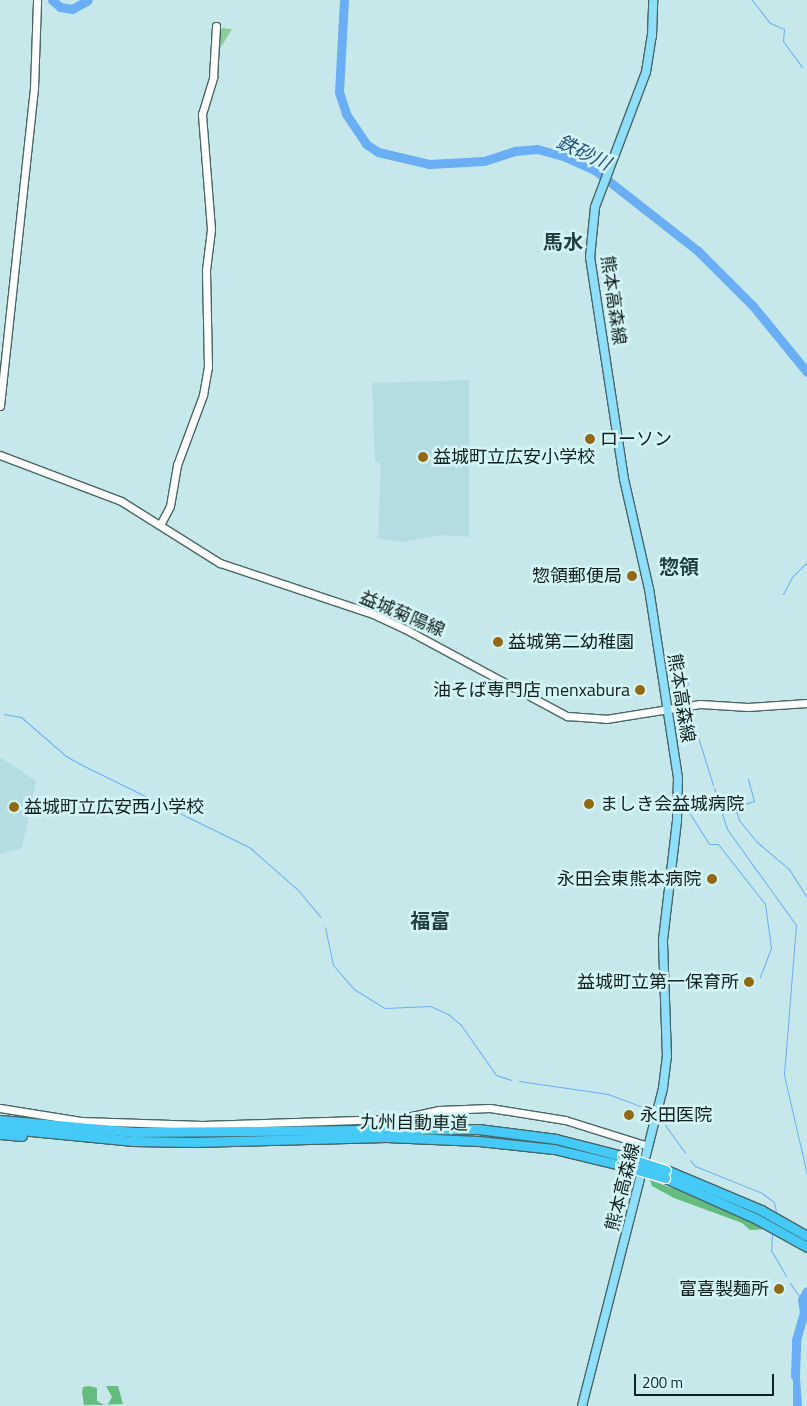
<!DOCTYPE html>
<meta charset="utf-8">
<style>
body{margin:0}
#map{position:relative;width:807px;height:1406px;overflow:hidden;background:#c7e8ea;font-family:"Titillium Web","Noto Sans JP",sans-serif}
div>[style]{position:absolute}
.built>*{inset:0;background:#b3dde0}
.green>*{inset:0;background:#8acd9c}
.forest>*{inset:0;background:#64bc7f}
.water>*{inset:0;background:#6aaef5}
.stream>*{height:1px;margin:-0.5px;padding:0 0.5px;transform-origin:0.5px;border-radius:0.5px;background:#6aaef5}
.river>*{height:9px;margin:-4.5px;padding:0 4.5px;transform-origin:4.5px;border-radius:4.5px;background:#6aaef5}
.roads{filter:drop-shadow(1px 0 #486567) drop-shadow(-1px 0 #486567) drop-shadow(0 1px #486567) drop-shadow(0 -1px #486567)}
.secondary>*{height:7px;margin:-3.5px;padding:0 3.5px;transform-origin:3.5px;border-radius:3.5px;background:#fff}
.primary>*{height:8px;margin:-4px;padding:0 4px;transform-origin:4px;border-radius:4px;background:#8fdffa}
.highway>*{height:9px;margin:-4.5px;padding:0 4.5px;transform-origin:4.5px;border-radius:4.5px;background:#45c9f7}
.bridges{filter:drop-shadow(1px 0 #fff) drop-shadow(-1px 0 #fff) drop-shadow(0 1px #fff) drop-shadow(0 -1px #fff)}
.highway-bridge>*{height:9px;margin:-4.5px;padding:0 4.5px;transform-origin:4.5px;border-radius:4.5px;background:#45c9f7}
.dots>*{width:14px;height:14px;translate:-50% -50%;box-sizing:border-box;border:2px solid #d4f5f7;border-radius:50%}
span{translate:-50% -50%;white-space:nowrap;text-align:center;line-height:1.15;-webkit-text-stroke:5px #d4f5f7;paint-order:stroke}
.street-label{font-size:18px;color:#111d1e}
.poi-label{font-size:18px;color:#111d1e}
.left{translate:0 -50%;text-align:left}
.right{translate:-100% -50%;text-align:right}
.water-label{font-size:19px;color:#1e4e7c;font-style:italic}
.quarter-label{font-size:20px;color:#233f41;font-weight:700}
.scale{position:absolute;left:634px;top:1374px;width:140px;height:22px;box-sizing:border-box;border:2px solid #111d1e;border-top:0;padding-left:6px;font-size:15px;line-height:18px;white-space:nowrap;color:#111d1e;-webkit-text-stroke:4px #d4f5f7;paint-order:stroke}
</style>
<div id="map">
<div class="built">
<i style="clip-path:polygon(469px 380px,469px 537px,440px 535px,404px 542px,378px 538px,381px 465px,375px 461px,372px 383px)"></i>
<i style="clip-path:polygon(0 757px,36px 781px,22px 848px,0 854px)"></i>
</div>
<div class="green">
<i style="clip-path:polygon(222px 28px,232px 29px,218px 52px,218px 33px)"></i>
</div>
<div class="forest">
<i style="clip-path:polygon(650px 1180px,708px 1201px,766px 1229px,750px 1230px,742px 1223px,674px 1198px,652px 1186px)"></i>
<i style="clip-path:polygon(89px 1386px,97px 1388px,97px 1401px,104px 1405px,108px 1404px,112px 1397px,106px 1386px,118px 1386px,123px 1404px,84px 1405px,82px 1392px,83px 1387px)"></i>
</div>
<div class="water">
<i style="clip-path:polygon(799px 1363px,802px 1406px,793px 1406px,793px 1365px)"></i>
</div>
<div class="stream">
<i style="left:752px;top:0;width:29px;rotate:52deg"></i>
<i style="left:770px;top:23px;width:15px;rotate:23deg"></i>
<i style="left:784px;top:29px;width:12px;rotate:95deg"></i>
<i style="left:783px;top:41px;width:32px;rotate:54deg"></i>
<i style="left:783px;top:594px;width:19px;rotate:-62deg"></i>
<i style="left:792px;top:577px;width:21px;rotate:-45deg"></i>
<i style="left:687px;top:704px;width:6px;rotate:-108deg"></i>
<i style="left:685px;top:698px;width:15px;rotate:-79deg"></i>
<i style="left:689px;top:708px;width:81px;rotate:72.7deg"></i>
<i style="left:4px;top:714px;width:17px;rotate:10deg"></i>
<i style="left:21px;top:717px;width:60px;rotate:40.9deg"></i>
<i style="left:66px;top:756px;width:16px;rotate:30deg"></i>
<i style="left:80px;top:764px;width:188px;rotate:26.2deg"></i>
<i style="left:249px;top:847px;width:65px;rotate:41.3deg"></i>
<i style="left:298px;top:890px;width:35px;rotate:50deg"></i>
<i style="left:748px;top:779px;width:23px;rotate:75deg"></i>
<i style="left:754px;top:801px;width:20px;rotate:162deg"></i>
<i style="left:735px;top:807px;width:14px;rotate:73deg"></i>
<i style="left:739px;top:820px;width:28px;rotate:51deg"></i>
<i style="left:757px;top:842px;width:42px;rotate:40.2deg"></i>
<i style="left:789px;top:869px;width:34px;rotate:58deg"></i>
<i style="left:714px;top:788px;width:43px;rotate:72.4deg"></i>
<i style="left:727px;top:829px;width:118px;rotate:54.3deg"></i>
<i style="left:796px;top:925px;width:150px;rotate:94.6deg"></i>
<i style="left:784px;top:1075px;width:103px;rotate:77deg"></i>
<i style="left:687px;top:809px;width:41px;rotate:57.8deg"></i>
<i style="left:709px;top:844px;width:9px"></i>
<i style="left:718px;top:844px;width:76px;rotate:51.9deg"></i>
<i style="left:765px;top:904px;width:44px;rotate:82.2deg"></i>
<i style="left:771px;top:948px;width:31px;rotate:111deg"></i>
<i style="left:325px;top:927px;width:39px;rotate:78deg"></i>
<i style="left:333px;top:965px;width:32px;rotate:49deg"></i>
<i style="left:354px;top:989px;width:36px;rotate:32deg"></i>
<i style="left:385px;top:1008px;width:45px;rotate:-2.5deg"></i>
<i style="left:430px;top:1006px;width:20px;rotate:24deg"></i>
<i style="left:448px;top:1014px;width:17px;rotate:40deg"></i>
<i style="left:461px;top:1025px;width:61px;rotate:55deg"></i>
<i style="left:496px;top:1075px;width:16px;rotate:18deg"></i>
<i style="left:519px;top:1081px;width:90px;rotate:8.3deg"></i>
<i style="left:608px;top:1094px;width:43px;rotate:20.6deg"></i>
<i style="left:665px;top:1125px;width:34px;rotate:54deg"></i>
<i style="left:690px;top:1160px;width:8px;rotate:50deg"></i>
<i style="left:695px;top:1166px;width:72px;rotate:21.9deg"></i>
<i style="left:762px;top:1193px;width:15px;rotate:37deg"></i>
<i style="left:774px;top:1202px;width:10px;rotate:79deg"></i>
<i style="left:772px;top:1233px;width:17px;rotate:93deg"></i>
<i style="left:771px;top:1250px;width:30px;rotate:60deg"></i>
<i style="left:790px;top:1283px;width:21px;rotate:55deg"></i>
</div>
<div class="river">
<i style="left:52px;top:0;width:11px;rotate:41deg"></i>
<i style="left:60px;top:7px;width:12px;rotate:9deg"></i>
<i style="left:72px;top:9px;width:18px;rotate:-29deg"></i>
<i style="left:344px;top:0;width:92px;rotate:93.1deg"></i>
<i style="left:339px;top:92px;width:23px;rotate:72deg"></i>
<i style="left:346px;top:114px;width:36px;rotate:56deg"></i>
<i style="left:366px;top:144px;width:14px;rotate:34deg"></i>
<i style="left:378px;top:152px;width:52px;rotate:13.2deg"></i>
<i style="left:429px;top:164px;width:55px;rotate:-3.1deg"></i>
<i style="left:484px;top:161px;width:33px;rotate:-18deg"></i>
<i style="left:515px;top:151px;width:22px;rotate:-5deg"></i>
<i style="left:537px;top:149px;width:27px;rotate:15deg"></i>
<i style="left:563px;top:156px;width:36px;rotate:24deg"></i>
<i style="left:596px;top:171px;width:130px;rotate:38.1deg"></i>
<i style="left:698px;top:251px;width:78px;rotate:45deg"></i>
<i style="left:753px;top:306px;width:85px;rotate:50.7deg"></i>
<i style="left:795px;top:1376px;width:36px;rotate:-88deg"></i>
<i style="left:796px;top:1340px;width:29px;rotate:-74deg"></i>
<i style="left:804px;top:1312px;width:12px;rotate:-99deg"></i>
<i style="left:802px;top:1300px;width:10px;rotate:-61deg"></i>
</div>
<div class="roads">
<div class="secondary">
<i style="left:0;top:406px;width:320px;rotate:-83.9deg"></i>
<i style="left:34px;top:88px;width:88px;rotate:-88deg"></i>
<i style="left:0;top:455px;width:129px;rotate:20.8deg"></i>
<i style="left:121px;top:501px;width:117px;rotate:32.1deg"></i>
<i style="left:220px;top:563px;width:161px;rotate:18.4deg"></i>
<i style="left:373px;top:614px;width:38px;rotate:25deg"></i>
<i style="left:407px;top:630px;width:182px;rotate:28.3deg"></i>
<i style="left:567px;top:716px;width:39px;rotate:4deg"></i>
<i style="left:606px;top:719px;width:95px;rotate:-9.1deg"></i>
<i style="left:700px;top:704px;width:48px;rotate:3.6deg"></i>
<i style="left:748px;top:707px;width:59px;rotate:-3.9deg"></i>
<i style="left:160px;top:525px;width:21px;rotate:-62deg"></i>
<i style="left:170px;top:506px;width:42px;rotate:-80.3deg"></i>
<i style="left:177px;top:465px;width:75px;rotate:-69.6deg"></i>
<i style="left:203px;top:395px;width:28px;rotate:-80deg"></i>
<i style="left:208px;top:367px;width:97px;rotate:-91.2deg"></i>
<i style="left:206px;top:270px;width:41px;rotate:-83deg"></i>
<i style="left:211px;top:229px;width:115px;rotate:-94.5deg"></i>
<i style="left:202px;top:114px;width:39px;rotate:-73deg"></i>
<i style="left:213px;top:77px;width:51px;rotate:-86.6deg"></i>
<i style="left:0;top:1108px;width:82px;rotate:9.1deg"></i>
<i style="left:81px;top:1121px;width:121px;rotate:1.9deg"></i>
<i style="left:202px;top:1125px;width:196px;rotate:-1.8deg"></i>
<i style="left:398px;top:1119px;width:42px;rotate:-12.4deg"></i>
<i style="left:439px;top:1110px;width:51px;rotate:-2.2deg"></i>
<i style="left:490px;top:1108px;width:76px;rotate:9.1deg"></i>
<i style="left:565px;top:1120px;width:87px;rotate:17.4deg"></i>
</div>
<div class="primary">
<i style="left:582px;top:1406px;width:328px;rotate:-75.7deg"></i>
<i style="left:663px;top:1088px;width:31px;rotate:-83deg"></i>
<i style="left:667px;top:1057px;width:117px;rotate:-92deg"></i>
<i style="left:663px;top:940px;width:120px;rotate:-83.3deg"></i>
<i style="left:677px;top:821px;width:43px;rotate:-88.7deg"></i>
<i style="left:678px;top:778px;width:191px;rotate:-98.7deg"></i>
<i style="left:649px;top:589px;width:113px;rotate:-102.8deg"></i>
<i style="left:624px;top:479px;width:224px;rotate:-98.7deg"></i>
<i style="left:590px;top:258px;width:51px;rotate:-84.4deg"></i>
<i style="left:595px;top:207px;width:144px;rotate:-69.3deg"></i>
<i style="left:646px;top:72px;width:36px;rotate:-81deg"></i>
<i style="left:652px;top:36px;width:36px;rotate:-88deg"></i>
</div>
<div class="highway">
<i style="left:0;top:1120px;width:135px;rotate:5.1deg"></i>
<i style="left:134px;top:1132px;width:344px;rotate:-0.5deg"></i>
<i style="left:478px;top:1129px;width:79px;rotate:7.3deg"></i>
<i style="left:556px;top:1139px;width:68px;rotate:14.4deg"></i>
<i style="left:0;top:1128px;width:134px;rotate:5.6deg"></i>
<i style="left:133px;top:1141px;width:61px;rotate:0.9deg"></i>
<i style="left:194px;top:1142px;width:192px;rotate:-1.5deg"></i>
<i style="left:386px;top:1137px;width:93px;rotate:2.5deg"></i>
<i style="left:479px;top:1141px;width:75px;rotate:6.1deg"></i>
<i style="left:554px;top:1149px;width:68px;rotate:13.6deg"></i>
<i style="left:0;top:1134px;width:22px;rotate:5deg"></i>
<i style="left:666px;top:1170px;width:103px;rotate:22.8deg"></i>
<i style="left:761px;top:1210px;width:53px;rotate:29.5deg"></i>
<i style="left:665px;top:1178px;width:98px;rotate:24deg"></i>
<i style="left:755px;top:1218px;width:60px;rotate:29.1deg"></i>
</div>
</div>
<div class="bridges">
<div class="highway-bridge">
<i style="left:622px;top:1156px;width:46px;rotate:17.7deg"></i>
<i style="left:620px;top:1165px;width:47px;rotate:16.1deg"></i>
</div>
</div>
<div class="dots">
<i style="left:590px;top:439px;background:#936812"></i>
<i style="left:423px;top:457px;background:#936812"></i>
<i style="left:632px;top:576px;background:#936812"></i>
<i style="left:498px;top:642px;background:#936812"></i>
<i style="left:640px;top:690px;background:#936812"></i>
<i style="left:589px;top:804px;background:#936812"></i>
<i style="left:14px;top:807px;background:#936812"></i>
<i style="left:712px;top:879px;background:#936812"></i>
<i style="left:749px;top:982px;background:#936812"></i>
<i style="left:629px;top:1115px;background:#936812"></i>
<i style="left:779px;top:1289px;background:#936812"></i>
</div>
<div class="street-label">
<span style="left:613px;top:300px;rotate:82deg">熊本高森線</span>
<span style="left:402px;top:614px;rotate:23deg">益城菊陽線</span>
<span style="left:681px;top:698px;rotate:81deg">熊本高森線</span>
<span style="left:414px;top:1123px;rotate:1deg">九州自動車道</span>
<span style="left:623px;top:1187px;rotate:-76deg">熊本高森線</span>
</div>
<div class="poi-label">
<span class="left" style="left:600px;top:439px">ローソン</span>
<span class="left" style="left:433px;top:457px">益城町立広安小学校</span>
<span class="right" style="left:622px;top:576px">惣領郵便局</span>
<span class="left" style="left:508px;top:642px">益城第二幼稚園</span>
<span class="right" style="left:630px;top:690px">油そば専門店 menxabura</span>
<span class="left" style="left:600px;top:804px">ましき会益城病院</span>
<span class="left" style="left:24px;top:807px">益城町立広安西小学校</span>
<span class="right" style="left:701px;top:879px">永田会東熊本病院</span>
<span class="right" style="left:739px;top:982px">益城町立第一保育所</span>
<span class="left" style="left:640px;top:1115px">永田医院</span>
<span class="right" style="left:769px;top:1289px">富喜製麺所</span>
</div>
<div class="water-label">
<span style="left:584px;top:152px;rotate:25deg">鉄砂川</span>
</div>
<div class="quarter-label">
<span style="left:563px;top:241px">馬水</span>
<span style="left:679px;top:566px">惣領</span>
<span style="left:430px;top:920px">福富</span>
</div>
<div class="scale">200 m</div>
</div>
